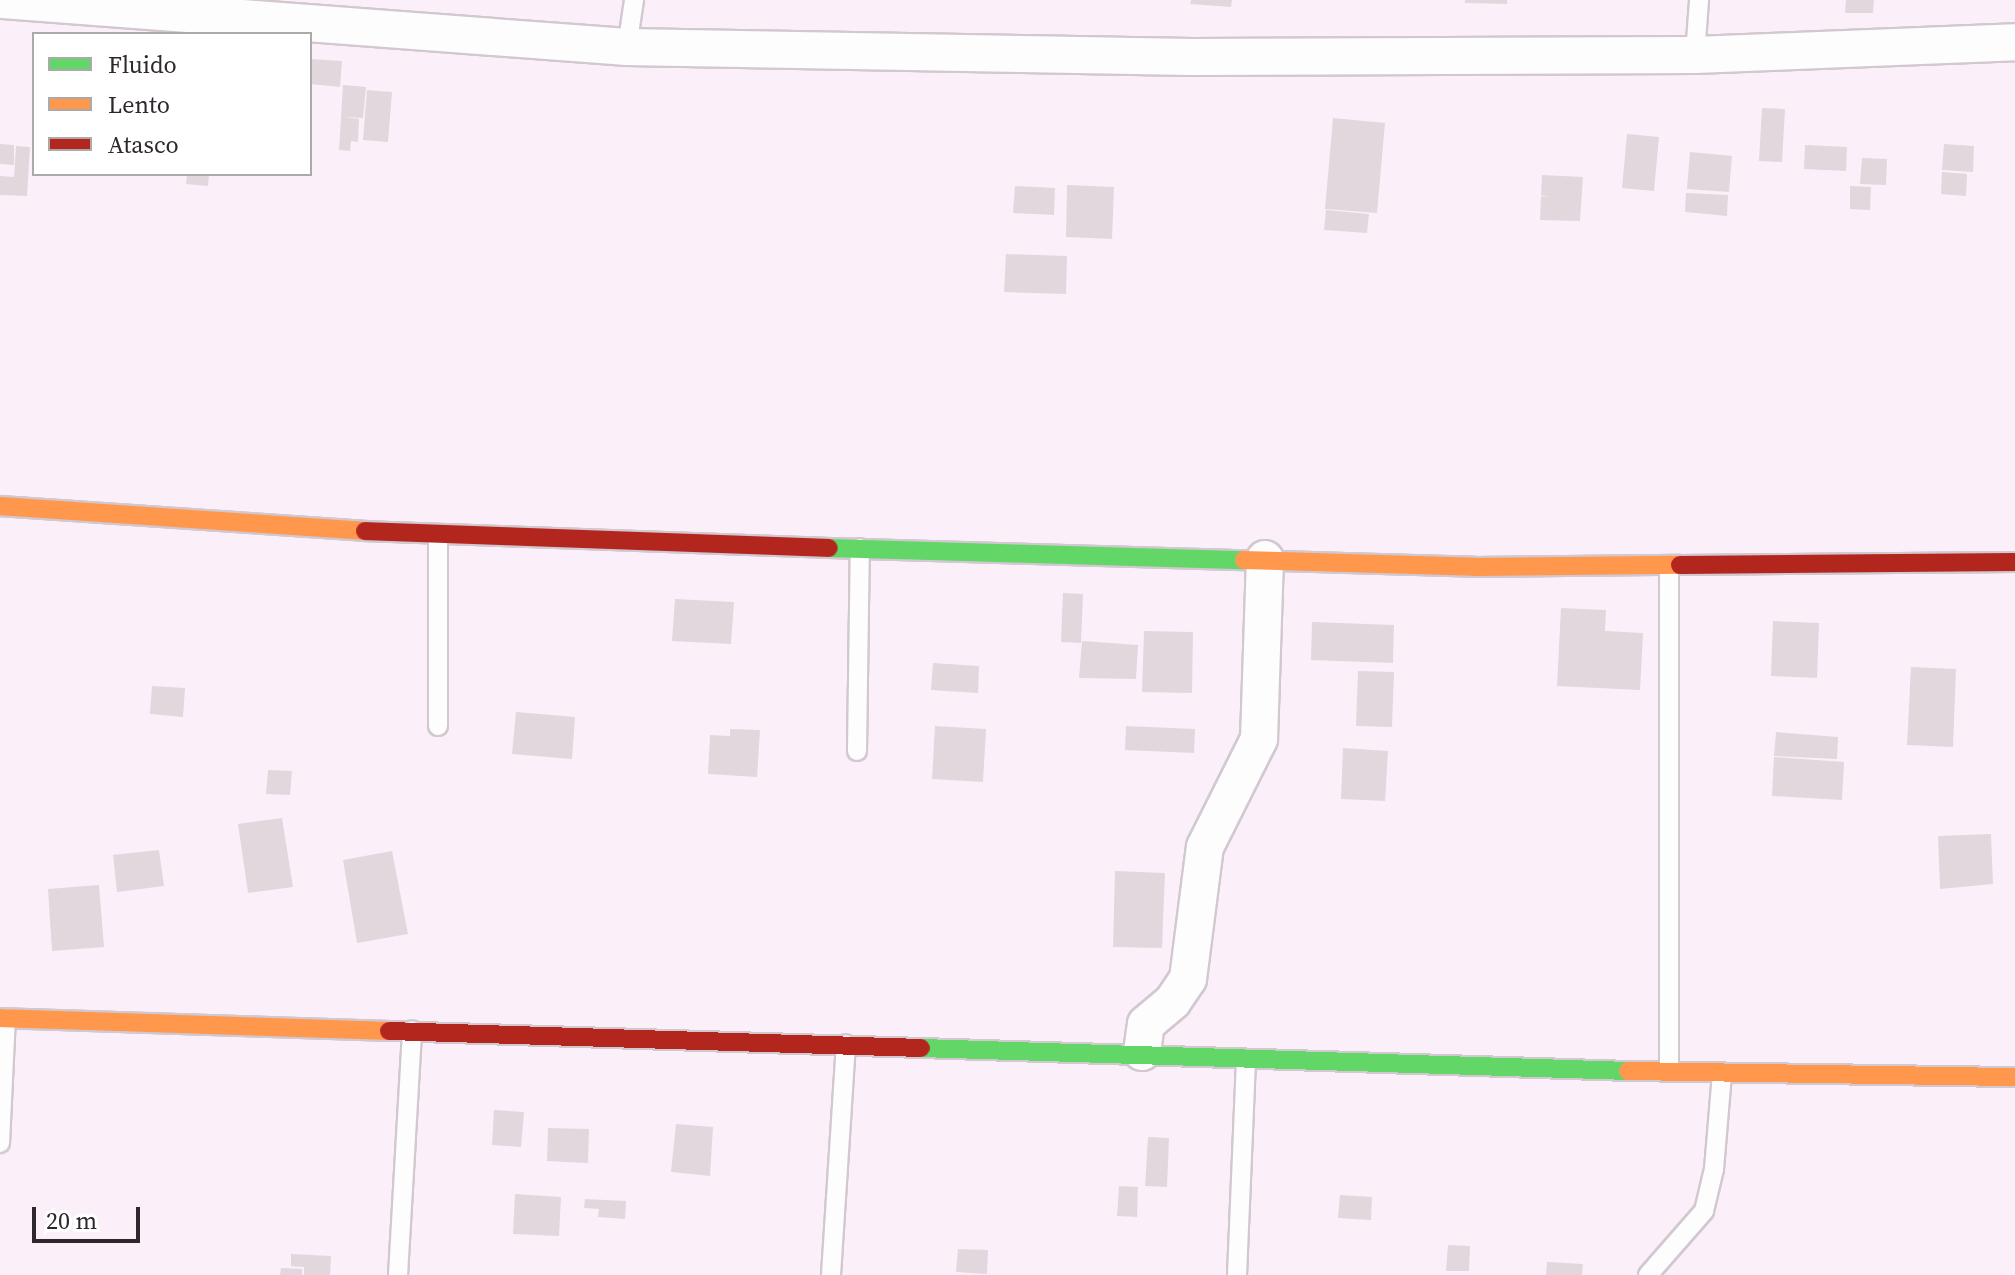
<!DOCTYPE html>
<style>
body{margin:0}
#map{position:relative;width:2015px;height:1275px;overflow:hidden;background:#fbf0fa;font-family:"Source Serif 4",serif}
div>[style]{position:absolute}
.building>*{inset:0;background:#e3d7de}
.roads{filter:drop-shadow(2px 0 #d1c8d0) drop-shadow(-2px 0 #d1c8d0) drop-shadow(0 2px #d1c8d0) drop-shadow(0 -2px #d1c8d0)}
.lane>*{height:18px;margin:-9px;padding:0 9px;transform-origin:9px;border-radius:9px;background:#fefdfe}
.street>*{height:36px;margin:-18px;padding:0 18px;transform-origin:18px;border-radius:18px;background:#fefdfe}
.fast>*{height:18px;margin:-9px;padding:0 9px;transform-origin:9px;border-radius:9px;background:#63d668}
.slow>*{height:18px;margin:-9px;padding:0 9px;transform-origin:9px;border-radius:9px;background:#ff974d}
.jam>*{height:18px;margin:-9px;padding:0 9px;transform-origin:9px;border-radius:9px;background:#b3261e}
span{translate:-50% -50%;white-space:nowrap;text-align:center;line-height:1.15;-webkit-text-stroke:8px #fff;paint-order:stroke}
.legend{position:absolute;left:32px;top:32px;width:280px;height:144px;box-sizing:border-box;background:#fff;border:2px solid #aca9ab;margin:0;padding:10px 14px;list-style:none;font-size:24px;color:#2f272e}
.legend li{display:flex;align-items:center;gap:16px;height:40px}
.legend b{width:40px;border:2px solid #aca9ab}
.scale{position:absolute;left:32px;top:1207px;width:108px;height:36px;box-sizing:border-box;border:4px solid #2f272e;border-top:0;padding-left:10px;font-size:24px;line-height:28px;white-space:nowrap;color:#2f272e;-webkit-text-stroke:6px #fff;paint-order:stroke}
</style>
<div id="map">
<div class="building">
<i style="clip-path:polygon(1191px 0,1232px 0,1231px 7px,1190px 4px)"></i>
<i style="clip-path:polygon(1465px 0,1507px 0,1507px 4px,1465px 3px)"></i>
<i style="clip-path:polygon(1846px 0,1874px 0,1873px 13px,1845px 13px)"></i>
<i style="clip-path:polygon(310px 59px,342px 61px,340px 87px,310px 84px)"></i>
<i style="clip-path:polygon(343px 85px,366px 87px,363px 118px,344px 117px,359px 119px,358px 142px,351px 141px,350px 151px,339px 150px)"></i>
<i style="clip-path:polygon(367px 90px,392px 92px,388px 142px,363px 140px)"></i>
<i style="clip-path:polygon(1762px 108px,1785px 109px,1782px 162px,1759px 161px)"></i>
<i style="clip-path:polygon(1333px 118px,1385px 123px,1377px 213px,1325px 209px)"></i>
<i style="clip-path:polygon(1627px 134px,1659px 137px,1654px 191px,1622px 188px)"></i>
<i style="clip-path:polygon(0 144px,14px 145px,14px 165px,0 164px)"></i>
<i style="clip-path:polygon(1944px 144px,1974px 146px,1973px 172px,1942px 170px)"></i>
<i style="clip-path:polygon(1805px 145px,1847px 147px,1846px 171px,1804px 169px)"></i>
<i style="clip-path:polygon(16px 146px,30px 147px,27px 196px,0 195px,0 176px,14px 177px)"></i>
<i style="clip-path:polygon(1690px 152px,1732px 156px,1729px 192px,1687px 189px)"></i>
<i style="clip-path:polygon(1862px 158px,1887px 159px,1886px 185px,1860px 184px)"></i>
<i style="clip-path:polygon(1942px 172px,1967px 174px,1966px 196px,1941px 194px)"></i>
<i style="clip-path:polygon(187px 174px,209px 174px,208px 186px,186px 184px)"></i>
<i style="clip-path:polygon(1542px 175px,1583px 177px,1580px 221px,1540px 220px,1541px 196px,1550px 197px,1541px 195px)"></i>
<i style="clip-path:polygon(1067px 185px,1114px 187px,1112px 239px,1066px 237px)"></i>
<i style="clip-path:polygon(1015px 186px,1055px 188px,1054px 215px,1013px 213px)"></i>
<i style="clip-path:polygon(1850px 186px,1871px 187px,1870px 210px,1850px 209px)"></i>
<i style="clip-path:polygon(1686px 193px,1728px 195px,1727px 216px,1685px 212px)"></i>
<i style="clip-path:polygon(1326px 210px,1369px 214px,1367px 233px,1324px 230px)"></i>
<i style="clip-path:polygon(1006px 254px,1067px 256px,1066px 294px,1004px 292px)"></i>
<i style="clip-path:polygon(1063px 593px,1083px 594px,1081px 643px,1061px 642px)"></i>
<i style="clip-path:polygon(675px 599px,734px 602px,731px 644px,672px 641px)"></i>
<i style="clip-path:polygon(1561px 608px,1606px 610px,1605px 631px,1643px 633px,1640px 690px,1557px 686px)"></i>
<i style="clip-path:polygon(1773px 621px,1819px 623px,1817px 678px,1771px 676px)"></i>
<i style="clip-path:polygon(1312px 622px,1394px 625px,1393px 663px,1311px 660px)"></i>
<i style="clip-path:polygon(1144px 631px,1193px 632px,1192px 693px,1142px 692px)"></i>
<i style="clip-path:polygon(1082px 641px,1138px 645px,1136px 679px,1079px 678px)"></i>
<i style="clip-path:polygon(933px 663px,979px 666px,978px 693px,931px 690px)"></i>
<i style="clip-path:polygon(1911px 667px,1956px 669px,1953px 747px,1907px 745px)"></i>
<i style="clip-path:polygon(1358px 671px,1394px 672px,1392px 727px,1356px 726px)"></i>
<i style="clip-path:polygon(152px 686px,185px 688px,183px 717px,150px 714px)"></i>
<i style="clip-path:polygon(516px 712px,575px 717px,572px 759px,512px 754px)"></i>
<i style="clip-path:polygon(935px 726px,986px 729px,983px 782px,932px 779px)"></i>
<i style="clip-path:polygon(1126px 726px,1195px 729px,1194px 753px,1125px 750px)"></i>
<i style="clip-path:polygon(730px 729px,760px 730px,757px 777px,708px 774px,710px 735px,730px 736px)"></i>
<i style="clip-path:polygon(1776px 732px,1838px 737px,1837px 759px,1774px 756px)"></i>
<i style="clip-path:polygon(1343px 748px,1388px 751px,1385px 801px,1341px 799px)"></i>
<i style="clip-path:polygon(1774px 757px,1844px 762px,1842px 800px,1772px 796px)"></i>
<i style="clip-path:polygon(268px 770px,292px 771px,290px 795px,266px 794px)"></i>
<i style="clip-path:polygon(282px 818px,293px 887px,248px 893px,238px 824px)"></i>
<i style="clip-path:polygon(1991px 834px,1993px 884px,1940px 889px,1938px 836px)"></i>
<i style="clip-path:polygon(159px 850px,164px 886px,117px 892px,113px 855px)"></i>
<i style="clip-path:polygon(392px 851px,408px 934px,357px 943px,343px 860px)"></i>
<i style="clip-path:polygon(1115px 871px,1165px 873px,1162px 948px,1113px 947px)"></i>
<i style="clip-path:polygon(99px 885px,104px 947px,52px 951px,48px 889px)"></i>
<i style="clip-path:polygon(494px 1110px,524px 1112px,521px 1147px,492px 1145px)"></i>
<i style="clip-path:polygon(676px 1124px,713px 1127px,710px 1176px,671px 1172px)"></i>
<i style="clip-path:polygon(548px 1128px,589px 1129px,588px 1163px,547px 1161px)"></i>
<i style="clip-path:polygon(1148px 1137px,1169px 1138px,1167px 1187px,1145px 1186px)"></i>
<i style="clip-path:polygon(1119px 1186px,1138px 1187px,1137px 1217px,1117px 1216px)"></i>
<i style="clip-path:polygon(515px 1194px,561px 1197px,559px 1236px,513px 1234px)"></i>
<i style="clip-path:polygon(1340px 1195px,1372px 1197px,1371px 1220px,1338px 1218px)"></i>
<i style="clip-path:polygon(585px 1199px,626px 1201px,625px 1219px,598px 1217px,599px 1209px,584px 1208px)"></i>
<i style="clip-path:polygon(1448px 1245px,1470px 1246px,1469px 1271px,1446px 1271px)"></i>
<i style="clip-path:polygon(958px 1249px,988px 1250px,987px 1274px,956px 1272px)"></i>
<i style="clip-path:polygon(291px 1254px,331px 1256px,330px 1275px,304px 1275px,304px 1267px,291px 1266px)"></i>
<i style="clip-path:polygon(1547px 1262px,1583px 1264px,1582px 1275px,1546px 1275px)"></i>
<i style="clip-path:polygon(281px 1268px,302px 1269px,302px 1275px,280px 1275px)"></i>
</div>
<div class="roads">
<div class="lane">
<i style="left:627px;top:47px;width:48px;rotate:-81.5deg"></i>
<i style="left:1695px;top:55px;width:55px;rotate:-85.8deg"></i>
<i style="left:1669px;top:565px;width:505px;rotate:90deg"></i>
<i style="left:438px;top:726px;width:189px;rotate:-90deg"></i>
<i style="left:857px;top:751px;width:203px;rotate:-89.2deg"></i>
<i style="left:0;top:1143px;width:125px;rotate:-87.3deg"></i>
<i style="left:398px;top:1275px;width:245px;rotate:-86.7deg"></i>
<i style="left:831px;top:1275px;width:231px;rotate:-86.3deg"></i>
<i style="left:1237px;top:1275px;width:216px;rotate:-87.6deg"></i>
<i style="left:1648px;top:1275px;width:85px;rotate:-48.8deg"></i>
<i style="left:1704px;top:1211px;width:43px;rotate:-76.6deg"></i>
<i style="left:1714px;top:1169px;width:95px;rotate:-85.2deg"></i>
</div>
<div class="street">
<i style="left:3px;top:0;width:626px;rotate:4.31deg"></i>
<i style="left:627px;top:47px;width:565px;rotate:1.01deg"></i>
<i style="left:1192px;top:57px;width:503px;rotate:-0.23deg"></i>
<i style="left:1695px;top:55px;width:320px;rotate:-2.3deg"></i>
<i style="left:1142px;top:1052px;width:28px;rotate:-82deg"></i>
<i style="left:1146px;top:1024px;width:35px;rotate:-40deg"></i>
<i style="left:1173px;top:1001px;width:27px;rotate:-56deg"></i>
<i style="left:1188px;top:979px;width:133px;rotate:-82.7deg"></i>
<i style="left:1205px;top:847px;width:121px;rotate:-63.4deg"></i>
<i style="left:1259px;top:739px;width:180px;rotate:-88.1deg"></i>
</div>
<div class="fast">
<i style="left:829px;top:548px;width:415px;rotate:1.7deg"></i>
<i style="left:921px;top:1048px;width:707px;rotate:1.86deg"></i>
</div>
<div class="slow">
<i style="left:0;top:506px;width:366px;rotate:3.9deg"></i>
<i style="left:1244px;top:560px;width:231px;rotate:1.7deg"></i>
<i style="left:1475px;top:567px;width:205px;rotate:-0.6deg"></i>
<i style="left:0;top:1018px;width:389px;rotate:1.9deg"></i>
<i style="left:1628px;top:1071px;width:387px;rotate:0.9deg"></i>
</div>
<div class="jam">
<i style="left:365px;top:531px;width:464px;rotate:2.1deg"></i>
<i style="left:1680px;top:565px;width:335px;rotate:-0.5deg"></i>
<i style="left:389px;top:1031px;width:532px;rotate:1.83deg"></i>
</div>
</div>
<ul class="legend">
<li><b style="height:10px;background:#63d668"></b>Fluido</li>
<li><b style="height:10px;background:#ff974d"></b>Lento</li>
<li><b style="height:10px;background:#b3261e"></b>Atasco</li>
</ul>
<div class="scale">20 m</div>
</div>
